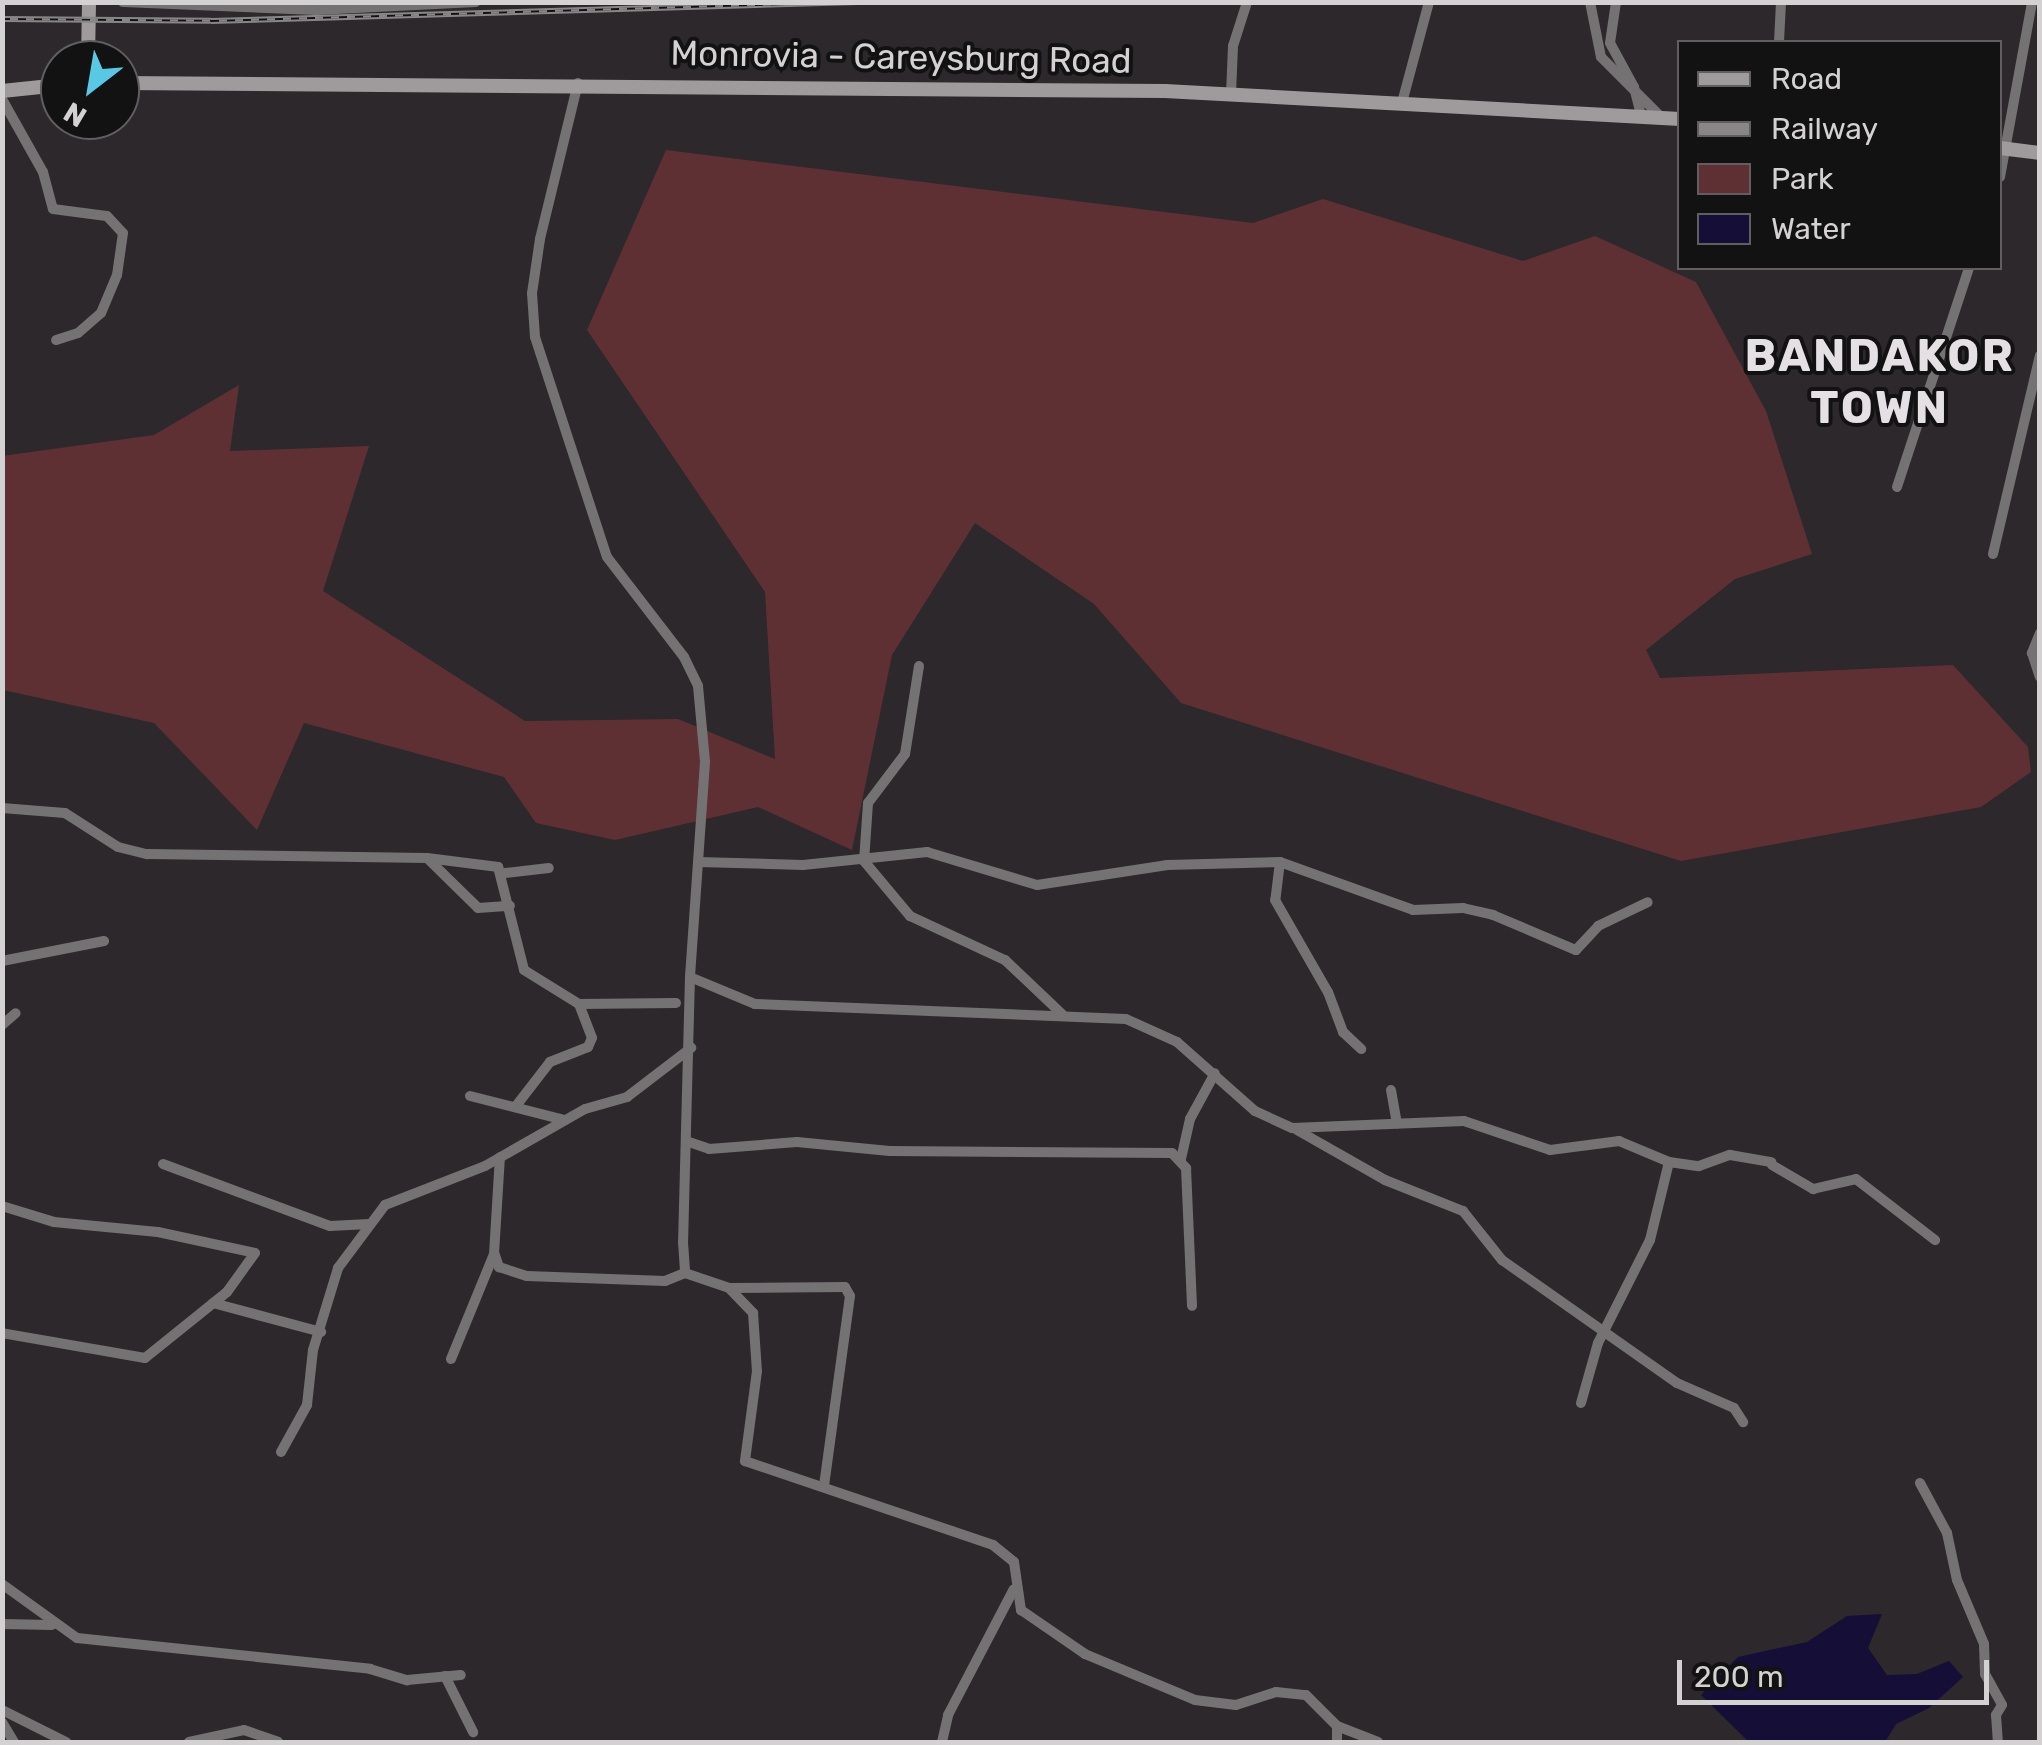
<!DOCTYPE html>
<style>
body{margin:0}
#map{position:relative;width:2042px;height:1745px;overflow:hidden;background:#2c282b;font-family:Rubik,sans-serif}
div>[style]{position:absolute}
.green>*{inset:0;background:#5f3033}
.water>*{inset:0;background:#150e36}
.minor>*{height:10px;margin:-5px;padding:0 5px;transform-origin:5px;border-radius:5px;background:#757273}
.secondary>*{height:14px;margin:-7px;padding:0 7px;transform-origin:7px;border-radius:7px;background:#9f9b9d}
.rail>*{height:6px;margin-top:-3px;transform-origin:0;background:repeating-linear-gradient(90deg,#131213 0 8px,#898688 0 16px);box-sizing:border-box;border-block:2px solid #898688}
span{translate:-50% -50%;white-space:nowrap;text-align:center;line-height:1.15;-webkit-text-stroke:8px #131213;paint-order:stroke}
.street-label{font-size:35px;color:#d4d1d3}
.district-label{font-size:45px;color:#e4e0e4;font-weight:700;letter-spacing:2.5px}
.frame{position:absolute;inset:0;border:5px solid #d4d1d3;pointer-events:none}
.legend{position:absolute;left:1677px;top:40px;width:325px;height:230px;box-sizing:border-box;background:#131213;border:2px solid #605e60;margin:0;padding:12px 18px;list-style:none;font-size:30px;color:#d4d1d3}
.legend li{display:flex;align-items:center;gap:20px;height:50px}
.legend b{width:50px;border:2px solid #605e60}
.north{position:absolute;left:40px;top:40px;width:100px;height:100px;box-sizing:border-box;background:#131213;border:2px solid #605e60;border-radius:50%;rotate:211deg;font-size:28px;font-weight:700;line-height:40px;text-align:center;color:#d4d1d3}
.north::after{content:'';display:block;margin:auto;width:35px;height:45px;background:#59c8e4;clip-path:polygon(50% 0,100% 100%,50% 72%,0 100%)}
.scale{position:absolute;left:1677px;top:1660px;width:312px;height:45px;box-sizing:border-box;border:5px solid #d4d1d3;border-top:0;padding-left:12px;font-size:30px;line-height:35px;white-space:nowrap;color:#d4d1d3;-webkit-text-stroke:8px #131213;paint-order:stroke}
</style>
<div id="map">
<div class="green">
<i style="clip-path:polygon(666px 150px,1253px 223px,1323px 199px,1523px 261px,1595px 236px,1696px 282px,1766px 411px,1812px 554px,1735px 579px,1646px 650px,1660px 678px,1953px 665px,2028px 747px,2031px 772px,1981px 807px,1681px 861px,1181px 703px,1094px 604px,975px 523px,892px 655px,852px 850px,758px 807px,615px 840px,536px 823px,504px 777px,304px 723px,257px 830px,154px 723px,3px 690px,2px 456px,154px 435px,239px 385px,230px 451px,369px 446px,323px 591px,525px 721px,678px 719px,775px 759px,765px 592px,587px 330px)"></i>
</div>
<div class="water">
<i style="clip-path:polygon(1882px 1614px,1868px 1648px,1887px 1675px,1917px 1674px,1949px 1661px,1963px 1677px,1929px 1708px,1896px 1724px,1885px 1742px,1749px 1742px,1701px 1695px,1738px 1657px,1807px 1642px,1847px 1616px)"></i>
</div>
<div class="minor">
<i style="left:123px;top:2px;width:193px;rotate:2.4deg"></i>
<i style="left:316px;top:10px;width:160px;rotate:-2.9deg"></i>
<i style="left:1590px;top:2px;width:56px;rotate:78.7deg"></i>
<i style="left:1601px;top:57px;width:85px;rotate:45deg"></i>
<i style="left:1616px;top:2px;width:41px;rotate:98.3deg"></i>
<i style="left:1610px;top:43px;width:50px;rotate:61.4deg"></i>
<i style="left:1634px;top:87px;width:30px;rotate:76deg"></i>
<i style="left:1779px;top:42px;width:40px;rotate:-87.1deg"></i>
<i style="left:578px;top:83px;width:161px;rotate:103.7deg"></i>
<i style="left:540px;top:239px;width:55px;rotate:98.4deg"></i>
<i style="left:532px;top:293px;width:44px;rotate:86.1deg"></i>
<i style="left:535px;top:337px;width:231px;rotate:71.9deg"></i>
<i style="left:607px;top:557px;width:126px;rotate:52.4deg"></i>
<i style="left:684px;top:657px;width:32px;rotate:64deg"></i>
<i style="left:698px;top:686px;width:76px;rotate:84.7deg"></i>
<i style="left:705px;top:762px;width:216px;rotate:94deg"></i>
<i style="left:690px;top:977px;width:265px;rotate:91.5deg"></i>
<i style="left:683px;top:1242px;width:31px;rotate:86deg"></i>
<i style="left:685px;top:1273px;width:46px;rotate:18.8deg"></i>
<i style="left:729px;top:1288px;width:35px;rotate:46deg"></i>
<i style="left:753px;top:1313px;width:58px;rotate:86.1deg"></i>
<i style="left:757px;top:1371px;width:91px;rotate:97.6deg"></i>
<i style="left:745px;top:1461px;width:262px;rotate:18.7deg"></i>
<i style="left:993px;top:1545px;width:27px;rotate:39deg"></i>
<i style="left:1014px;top:1562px;width:49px;rotate:81.7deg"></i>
<i style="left:1021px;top:1610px;width:78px;rotate:34.5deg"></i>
<i style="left:1085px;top:1654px;width:119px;rotate:22.7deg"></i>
<i style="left:1195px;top:1700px;width:41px;rotate:7deg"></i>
<i style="left:1236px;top:1705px;width:42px;rotate:-18deg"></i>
<i style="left:1276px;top:1692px;width:30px;rotate:6deg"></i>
<i style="left:1306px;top:1695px;width:44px;rotate:45deg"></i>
<i style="left:1337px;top:1726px;width:16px;rotate:90deg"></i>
<i style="left:1231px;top:94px;width:48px;rotate:-87.6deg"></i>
<i style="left:1233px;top:46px;width:46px;rotate:-72.3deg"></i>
<i style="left:2px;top:99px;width:84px;rotate:60.7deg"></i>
<i style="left:43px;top:172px;width:38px;rotate:75deg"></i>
<i style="left:53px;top:209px;width:54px;rotate:7.4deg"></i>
<i style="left:107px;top:216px;width:23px;rotate:47deg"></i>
<i style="left:123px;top:233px;width:42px;rotate:98.1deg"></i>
<i style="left:117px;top:275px;width:41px;rotate:112.8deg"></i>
<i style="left:101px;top:313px;width:30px;rotate:139deg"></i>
<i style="left:78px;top:333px;width:23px;rotate:162deg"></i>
<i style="left:1403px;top:99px;width:100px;rotate:-75deg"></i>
<i style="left:2000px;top:177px;width:178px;rotate:-79.6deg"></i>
<i style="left:1897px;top:487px;width:231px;rotate:-71.8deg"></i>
<i style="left:1993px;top:554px;width:204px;rotate:-76.7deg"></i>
<i style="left:2040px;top:633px;width:22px;rotate:112deg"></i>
<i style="left:2032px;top:653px;width:25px;rotate:72deg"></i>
<i style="left:919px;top:666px;width:89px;rotate:99deg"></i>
<i style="left:905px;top:754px;width:61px;rotate:127.1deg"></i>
<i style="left:868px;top:803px;width:58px;rotate:93.9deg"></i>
<i style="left:864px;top:861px;width:72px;rotate:50.1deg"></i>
<i style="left:910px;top:916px;width:105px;rotate:24.9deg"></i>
<i style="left:1005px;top:960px;width:79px;rotate:43.5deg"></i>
<i style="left:2px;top:808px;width:63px;rotate:4.5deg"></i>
<i style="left:65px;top:813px;width:63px;rotate:32.7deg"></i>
<i style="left:118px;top:847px;width:30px;rotate:14deg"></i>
<i style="left:147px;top:854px;width:280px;rotate:0.8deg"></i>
<i style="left:427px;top:858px;width:72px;rotate:7.2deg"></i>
<i style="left:498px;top:867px;width:106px;rotate:75.8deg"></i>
<i style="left:524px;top:970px;width:65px;rotate:31.7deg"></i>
<i style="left:579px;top:1004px;width:36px;rotate:69deg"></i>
<i style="left:592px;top:1038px;width:10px;rotate:114deg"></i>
<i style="left:588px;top:1047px;width:41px;rotate:158.5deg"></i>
<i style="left:550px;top:1062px;width:56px;rotate:127.7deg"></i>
<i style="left:427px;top:858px;width:71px;rotate:44.4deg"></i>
<i style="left:478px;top:908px;width:32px;rotate:-4deg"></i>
<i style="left:698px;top:862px;width:105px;rotate:1.6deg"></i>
<i style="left:803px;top:865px;width:125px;rotate:-6deg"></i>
<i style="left:927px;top:852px;width:115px;rotate:16.7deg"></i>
<i style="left:1037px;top:885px;width:132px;rotate:-8.7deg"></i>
<i style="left:1167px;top:865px;width:113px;rotate:-1.5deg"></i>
<i style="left:1280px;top:862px;width:141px;rotate:19.8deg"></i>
<i style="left:1413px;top:910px;width:50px;rotate:-2.3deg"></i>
<i style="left:1463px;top:908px;width:31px;rotate:13deg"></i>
<i style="left:1493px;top:915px;width:90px;rotate:22.9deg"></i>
<i style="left:1576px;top:950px;width:33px;rotate:-47deg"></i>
<i style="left:1598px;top:926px;width:55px;rotate:-25.6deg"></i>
<i style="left:1280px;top:862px;width:38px;rotate:97deg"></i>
<i style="left:1275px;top:900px;width:106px;rotate:60.1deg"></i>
<i style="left:1328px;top:992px;width:43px;rotate:69.4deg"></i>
<i style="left:1343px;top:1032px;width:25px;rotate:43deg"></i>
<i style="left:505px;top:873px;width:44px;rotate:-6.5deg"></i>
<i style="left:2px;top:961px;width:104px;rotate:-11.1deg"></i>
<i style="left:690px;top:977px;width:70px;rotate:22.6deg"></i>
<i style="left:755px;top:1004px;width:371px;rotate:2.3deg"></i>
<i style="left:1126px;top:1019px;width:56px;rotate:24.3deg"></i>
<i style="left:1177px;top:1042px;width:104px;rotate:41.5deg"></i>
<i style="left:1255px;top:1111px;width:41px;rotate:24.7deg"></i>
<i style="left:1292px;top:1128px;width:172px;rotate:-2.3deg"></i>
<i style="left:1464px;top:1121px;width:91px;rotate:18.6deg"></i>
<i style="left:1550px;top:1150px;width:70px;rotate:-7.4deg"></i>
<i style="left:1619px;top:1141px;width:54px;rotate:22.8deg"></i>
<i style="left:1669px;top:1162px;width:30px;rotate:8deg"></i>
<i style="left:1699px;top:1166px;width:33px;rotate:-20deg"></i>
<i style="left:1730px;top:1155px;width:42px;rotate:9.7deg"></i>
<i style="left:579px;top:1004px;width:97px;rotate:-0.6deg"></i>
<i style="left:2px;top:1025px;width:18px;rotate:-41deg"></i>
<i style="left:1391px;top:1090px;width:34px;rotate:80deg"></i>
<i style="left:470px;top:1096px;width:98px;rotate:14.2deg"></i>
<i style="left:1297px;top:1130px;width:101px;rotate:29.6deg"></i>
<i style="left:1385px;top:1180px;width:84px;rotate:21.7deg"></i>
<i style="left:1463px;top:1211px;width:63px;rotate:51.5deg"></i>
<i style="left:1502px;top:1260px;width:214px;rotate:35.1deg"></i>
<i style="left:1677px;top:1383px;width:62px;rotate:23.7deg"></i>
<i style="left:1734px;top:1408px;width:17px;rotate:57deg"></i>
<i style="left:689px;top:1142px;width:21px;rotate:19deg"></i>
<i style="left:709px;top:1149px;width:88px;rotate:-4.5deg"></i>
<i style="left:797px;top:1142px;width:93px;rotate:5.5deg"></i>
<i style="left:890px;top:1151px;width:282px;rotate:0.4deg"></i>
<i style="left:1172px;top:1153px;width:21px;rotate:47deg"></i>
<i style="left:1186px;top:1168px;width:138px;rotate:87.5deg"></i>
<i style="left:1181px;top:1159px;width:41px;rotate:-77.3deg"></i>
<i style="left:1190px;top:1119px;width:52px;rotate:-61.5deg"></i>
<i style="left:163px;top:1164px;width:178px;rotate:20.4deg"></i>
<i style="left:330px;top:1226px;width:39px;rotate:-3deg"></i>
<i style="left:1772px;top:1165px;width:48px;rotate:30.3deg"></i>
<i style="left:1813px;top:1189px;width:44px;rotate:-13.1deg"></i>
<i style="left:1856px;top:1179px;width:100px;rotate:37.7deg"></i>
<i style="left:2px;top:1206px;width:54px;rotate:17.1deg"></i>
<i style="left:54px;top:1222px;width:104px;rotate:5.5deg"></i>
<i style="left:158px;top:1232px;width:99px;rotate:12.2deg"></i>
<i style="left:255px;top:1253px;width:48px;rotate:125.7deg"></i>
<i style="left:227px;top:1292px;width:105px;rotate:141.2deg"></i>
<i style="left:145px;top:1358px;width:145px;rotate:-170.1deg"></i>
<i style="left:495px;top:1255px;width:13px;rotate:72deg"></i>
<i style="left:499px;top:1267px;width:29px;rotate:18deg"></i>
<i style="left:527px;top:1276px;width:138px;rotate:2.1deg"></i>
<i style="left:665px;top:1281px;width:22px;rotate:-22deg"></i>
<i style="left:730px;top:1288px;width:115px;rotate:-0.5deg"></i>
<i style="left:845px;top:1287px;width:10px;rotate:61deg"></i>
<i style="left:850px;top:1296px;width:193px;rotate:97.8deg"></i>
<i style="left:213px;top:1303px;width:112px;rotate:15deg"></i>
<i style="left:451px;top:1359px;width:113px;rotate:-67.7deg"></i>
<i style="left:494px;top:1254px;width:97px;rotate:-86.5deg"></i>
<i style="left:1581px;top:1403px;width:62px;rotate:-74.2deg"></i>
<i style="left:1598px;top:1343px;width:115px;rotate:-63.2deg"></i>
<i style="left:1650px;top:1240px;width:80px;rotate:-76.3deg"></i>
<i style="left:281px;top:1452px;width:54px;rotate:-61deg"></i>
<i style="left:307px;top:1405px;width:55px;rotate:-83.8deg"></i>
<i style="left:313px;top:1350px;width:86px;rotate:-73deg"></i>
<i style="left:338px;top:1268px;width:79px;rotate:-53.3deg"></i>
<i style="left:385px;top:1205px;width:107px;rotate:-21.3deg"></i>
<i style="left:485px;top:1166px;width:115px;rotate:-29.7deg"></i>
<i style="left:585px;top:1109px;width:44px;rotate:-15.9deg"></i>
<i style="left:627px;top:1097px;width:81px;rotate:-37.4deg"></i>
<i style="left:1920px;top:1483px;width:57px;rotate:61.6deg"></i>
<i style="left:1947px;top:1533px;width:48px;rotate:78deg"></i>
<i style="left:1957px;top:1580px;width:69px;rotate:67.1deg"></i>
<i style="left:1984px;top:1644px;width:30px;rotate:88deg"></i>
<i style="left:1985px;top:1674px;width:35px;rotate:61deg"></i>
<i style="left:2002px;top:1705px;width:12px;rotate:121deg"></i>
<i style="left:1996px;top:1715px;width:27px;rotate:86deg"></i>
<i style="left:2px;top:1584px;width:92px;rotate:35.8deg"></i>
<i style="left:77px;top:1638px;width:295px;rotate:6deg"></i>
<i style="left:370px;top:1669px;width:39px;rotate:17deg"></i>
<i style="left:407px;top:1680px;width:54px;rotate:-5.3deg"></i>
<i style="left:2px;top:1624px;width:50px;rotate:1.1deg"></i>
<i style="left:445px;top:1676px;width:63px;rotate:63.4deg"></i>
<i style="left:2px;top:1710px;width:72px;rotate:26.6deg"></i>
<i style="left:2px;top:1722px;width:23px;rotate:59deg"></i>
<i style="left:1337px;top:1726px;width:44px;rotate:21.3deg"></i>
<i style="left:189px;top:1742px;width:56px;rotate:-12.3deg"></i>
<i style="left:244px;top:1730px;width:36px;rotate:19deg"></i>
<i style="left:942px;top:1742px;width:28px;rotate:-77deg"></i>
<i style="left:948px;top:1715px;width:142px;rotate:-62.4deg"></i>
</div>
<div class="secondary">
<i style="left:88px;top:60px;width:58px;rotate:-89deg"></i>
<i style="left:120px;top:83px;width:1045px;rotate:0.44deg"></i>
<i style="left:1165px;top:91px;width:516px;rotate:3.11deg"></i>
<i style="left:2px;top:91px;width:58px;rotate:-5.9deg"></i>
<i style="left:2000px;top:148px;width:40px;rotate:7.1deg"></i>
</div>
<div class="rail">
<i style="left:2px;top:19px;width:209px;rotate:0.5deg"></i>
<i style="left:211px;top:21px;width:647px;rotate:-1.68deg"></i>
</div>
<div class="street-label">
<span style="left:901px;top:57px;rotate:1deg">Monrovia - Careysburg Road</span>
</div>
<div class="district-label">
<span style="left:1880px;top:382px">BANDAKOR<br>TOWN</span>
</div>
<div class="frame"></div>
<ul class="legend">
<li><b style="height:12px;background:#9f9b9d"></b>Road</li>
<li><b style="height:12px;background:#898688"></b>Railway</li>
<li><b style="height:28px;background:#5f3033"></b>Park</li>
<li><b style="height:28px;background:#150e36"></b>Water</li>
</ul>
<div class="north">N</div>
<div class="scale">200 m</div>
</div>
